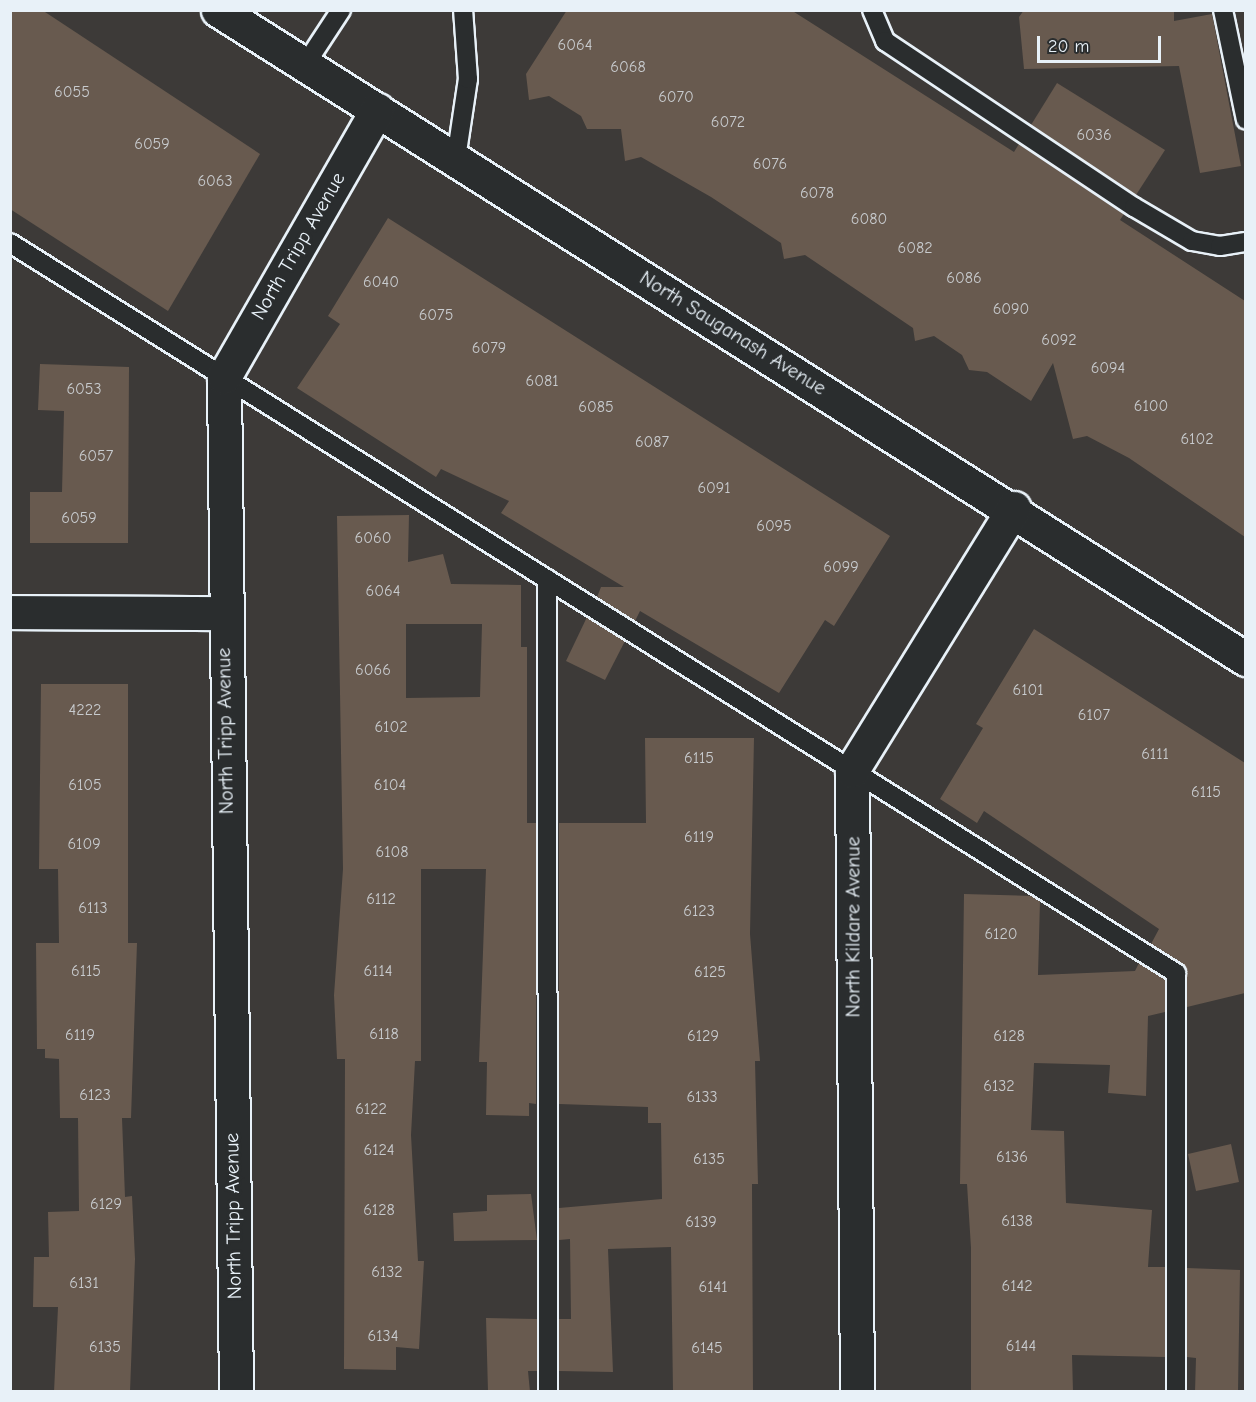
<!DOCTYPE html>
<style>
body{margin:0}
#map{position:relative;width:1256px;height:1402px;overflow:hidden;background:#3d3a38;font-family:"Comic Neue",sans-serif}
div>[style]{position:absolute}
.building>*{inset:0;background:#685a4f}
.roads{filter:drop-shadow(2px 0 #e8f1f8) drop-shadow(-2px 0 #e8f1f8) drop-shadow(0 2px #e8f1f8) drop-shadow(0 -2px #e8f1f8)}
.lane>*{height:18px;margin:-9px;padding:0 9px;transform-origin:9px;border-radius:9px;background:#2a2d2e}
.street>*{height:33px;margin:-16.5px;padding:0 16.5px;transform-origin:16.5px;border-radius:16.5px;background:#2a2d2e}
span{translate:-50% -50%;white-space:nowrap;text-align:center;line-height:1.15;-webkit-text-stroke:6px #2a2d2e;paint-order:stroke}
.number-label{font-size:16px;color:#c8cbce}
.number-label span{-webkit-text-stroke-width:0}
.street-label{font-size:20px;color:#e8f1f8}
.frame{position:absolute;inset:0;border:12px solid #e8f1f8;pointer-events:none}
.scale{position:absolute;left:1037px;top:36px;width:124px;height:27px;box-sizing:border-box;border:3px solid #e8f1f8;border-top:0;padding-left:8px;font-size:18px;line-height:21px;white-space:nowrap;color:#e8f1f8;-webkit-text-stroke:4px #2a2d2e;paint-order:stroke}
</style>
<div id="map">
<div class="building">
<i style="clip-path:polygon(10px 10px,42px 10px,260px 154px,168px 311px,10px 209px)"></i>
<i style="clip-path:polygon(567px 10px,791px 10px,1014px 152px,1019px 144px,1124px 214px,1120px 220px,1245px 301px,1245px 537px,1129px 458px,1087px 436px,1073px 439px,1053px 363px,1031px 401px,987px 372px,969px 370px,962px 355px,934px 336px,915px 341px,913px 328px,805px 255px,784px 259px,781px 243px,711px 197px,641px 157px,625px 161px,621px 129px,587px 129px,581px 116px,549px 96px,529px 100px,526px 74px)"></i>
<i style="clip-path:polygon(1024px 10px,1174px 10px,1174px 21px,1212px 14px,1241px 166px,1200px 173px,1179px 66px,1024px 69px,1019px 17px)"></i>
<i style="clip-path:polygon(1057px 83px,1165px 150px,1136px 195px,1031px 125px)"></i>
<i style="clip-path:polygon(388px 218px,890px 536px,834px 626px,825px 620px,779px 693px,640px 611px,635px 621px,597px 597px,601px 587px,624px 587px,501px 513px,509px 501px,441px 469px,436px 477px,297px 388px,340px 324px,328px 316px)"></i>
<i style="clip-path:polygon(40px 364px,129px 367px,128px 543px,30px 543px,30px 492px,62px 492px,64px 411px,38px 410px)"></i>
<i style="clip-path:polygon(evenodd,409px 515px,408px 562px,443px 554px,451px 584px,521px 585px,521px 647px,527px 647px,527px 823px,536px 823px,536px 1104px,529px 1103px,529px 1116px,486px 1115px,487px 1062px,479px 1062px,486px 869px,421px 869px,421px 1061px,415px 1061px,411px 1135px,418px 1261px,424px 1261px,419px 1349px,396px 1347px,396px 1370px,344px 1369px,345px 1059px,337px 1059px,334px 995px,343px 869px,337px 516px,409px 515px,406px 624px,482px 624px,480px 697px,406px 698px,406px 624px)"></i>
<i style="clip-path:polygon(587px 617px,625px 641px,605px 680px,566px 661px)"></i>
<i style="clip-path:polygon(1034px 629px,1245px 763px,1245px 993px,1187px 1007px,1186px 967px,1151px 944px,1159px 929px,984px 811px,977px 823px,940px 799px,983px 728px,976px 724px)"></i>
<i style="clip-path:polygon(41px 684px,128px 684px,128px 943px,137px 943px,131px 1118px,122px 1118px,125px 1197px,132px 1196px,135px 1259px,130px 1392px,54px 1392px,58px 1307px,33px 1307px,34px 1257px,49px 1257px,48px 1212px,79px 1211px,78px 1118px,60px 1118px,59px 1059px,45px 1058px,45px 1049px,37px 1049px,36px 943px,59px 943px,58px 869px,39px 869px)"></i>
<i style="clip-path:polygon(645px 738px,754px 738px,750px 934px,760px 1061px,755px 1061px,758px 1184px,752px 1184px,753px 1392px,673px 1392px,671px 1247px,608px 1249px,613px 1372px,559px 1371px,559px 1319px,571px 1319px,570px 1239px,559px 1240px,559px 1208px,662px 1199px,661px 1123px,648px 1123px,648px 1107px,559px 1104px,559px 823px,646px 823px)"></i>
<i style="clip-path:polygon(964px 894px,1032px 896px,1040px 901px,1038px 975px,1135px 971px,1139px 963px,1165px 979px,1165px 1012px,1148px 1016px,1146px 1096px,1108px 1093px,1110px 1065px,1034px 1063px,1031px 1130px,1064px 1131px,1066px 1203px,1152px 1210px,1148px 1267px,1165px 1267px,1165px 1357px,1072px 1355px,1073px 1392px,971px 1392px,971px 1248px,967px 1184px,960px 1184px)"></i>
<i style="clip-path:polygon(1231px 1144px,1239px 1182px,1196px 1191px,1188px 1154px)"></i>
<i style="clip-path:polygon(531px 1194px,537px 1240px,454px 1241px,453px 1213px,487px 1211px,487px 1195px)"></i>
<i style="clip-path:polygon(1187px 1268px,1240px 1270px,1238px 1392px,1195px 1392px,1196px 1358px,1187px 1357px)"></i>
<i style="clip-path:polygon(486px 1318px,537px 1319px,537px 1371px,528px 1371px,530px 1392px,488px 1392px)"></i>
</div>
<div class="roads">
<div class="lane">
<i style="left:872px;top:10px;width:34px;rotate:67deg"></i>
<i style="left:885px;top:41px;width:299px;rotate:33.7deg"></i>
<i style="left:1134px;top:207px;width:67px;rotate:30.4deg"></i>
<i style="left:1192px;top:241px;width:28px;rotate:10deg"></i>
<i style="left:1220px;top:246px;width:26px;rotate:-9deg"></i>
<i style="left:1223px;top:10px;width:112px;rotate:78.2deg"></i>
<i style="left:305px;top:65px;width:66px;rotate:-56.8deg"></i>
<i style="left:456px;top:159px;width:81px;rotate:-81.5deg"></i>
<i style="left:468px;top:79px;width:69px;rotate:-94.1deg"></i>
<i style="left:10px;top:243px;width:1376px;rotate:32.05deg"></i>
<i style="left:1176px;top:973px;width:419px;rotate:90deg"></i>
<i style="left:547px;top:579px;width:813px;rotate:89.93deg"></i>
</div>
<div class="street">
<i style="left:218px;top:10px;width:1216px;rotate:32.27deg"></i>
<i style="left:10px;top:612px;width:214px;rotate:0.3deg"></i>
<i style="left:236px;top:1392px;width:1015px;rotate:-90.68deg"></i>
<i style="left:224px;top:377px;width:308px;rotate:-60.2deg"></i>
<i style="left:857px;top:1392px;width:622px;rotate:-90.46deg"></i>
<i style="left:852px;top:770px;width:308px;rotate:-58.3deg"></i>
</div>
</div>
<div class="number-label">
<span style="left:575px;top:45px">6064</span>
<span style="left:628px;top:67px">6068</span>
<span style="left:72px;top:92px">6055</span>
<span style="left:676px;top:97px">6070</span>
<span style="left:728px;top:122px">6072</span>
<span style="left:1094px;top:135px">6036</span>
<span style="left:152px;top:144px">6059</span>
<span style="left:770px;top:164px">6076</span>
<span style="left:215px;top:181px">6063</span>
<span style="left:817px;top:193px">6078</span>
<span style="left:869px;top:219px">6080</span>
<span style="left:915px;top:248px">6082</span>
<span style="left:964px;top:278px">6086</span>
<span style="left:381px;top:282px">6040</span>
<span style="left:1011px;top:309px">6090</span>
<span style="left:436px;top:315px">6075</span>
<span style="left:1059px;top:340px">6092</span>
<span style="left:489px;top:348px">6079</span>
<span style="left:1108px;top:368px">6094</span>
<span style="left:542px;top:381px">6081</span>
<span style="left:84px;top:389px">6053</span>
<span style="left:1151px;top:406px">6100</span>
<span style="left:596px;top:407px">6085</span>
<span style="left:1197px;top:439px">6102</span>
<span style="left:652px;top:442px">6087</span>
<span style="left:96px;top:456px">6057</span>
<span style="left:714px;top:488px">6091</span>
<span style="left:79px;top:518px">6059</span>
<span style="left:774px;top:526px">6095</span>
<span style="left:373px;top:538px">6060</span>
<span style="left:841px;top:567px">6099</span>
<span style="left:383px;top:591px">6064</span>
<span style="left:373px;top:670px">6066</span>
<span style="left:1028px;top:690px">6101</span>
<span style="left:85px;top:710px">4222</span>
<span style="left:1094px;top:715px">6107</span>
<span style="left:391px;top:727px">6102</span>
<span style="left:1155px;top:754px">6111</span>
<span style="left:699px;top:758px">6115</span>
<span style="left:85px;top:785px">6105</span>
<span style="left:390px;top:785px">6104</span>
<span style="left:1206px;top:792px">6115</span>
<span style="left:699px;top:837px">6119</span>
<span style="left:84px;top:844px">6109</span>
<span style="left:392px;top:852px">6108</span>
<span style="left:381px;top:899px">6112</span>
<span style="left:93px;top:908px">6113</span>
<span style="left:699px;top:911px">6123</span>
<span style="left:1001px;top:934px">6120</span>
<span style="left:86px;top:971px">6115</span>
<span style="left:378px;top:971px">6114</span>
<span style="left:710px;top:972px">6125</span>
<span style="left:384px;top:1034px">6118</span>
<span style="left:80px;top:1035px">6119</span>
<span style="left:703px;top:1036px">6129</span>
<span style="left:1009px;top:1036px">6128</span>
<span style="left:999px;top:1086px">6132</span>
<span style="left:95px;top:1095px">6123</span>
<span style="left:702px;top:1097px">6133</span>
<span style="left:371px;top:1109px">6122</span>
<span style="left:379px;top:1150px">6124</span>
<span style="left:1012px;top:1157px">6136</span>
<span style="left:709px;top:1159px">6135</span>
<span style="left:106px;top:1204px">6129</span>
<span style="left:379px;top:1210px">6128</span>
<span style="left:1017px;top:1221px">6138</span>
<span style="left:701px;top:1222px">6139</span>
<span style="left:387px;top:1272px">6132</span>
<span style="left:84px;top:1283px">6131</span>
<span style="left:1017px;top:1286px">6142</span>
<span style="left:713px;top:1287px">6141</span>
<span style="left:383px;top:1336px">6134</span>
<span style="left:1021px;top:1346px">6144</span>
<span style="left:105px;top:1347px">6135</span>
<span style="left:707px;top:1348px">6145</span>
</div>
<div class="street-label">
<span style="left:298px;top:246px;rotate:-60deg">North Tripp Avenue</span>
<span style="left:733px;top:333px;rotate:32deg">North Sauganash Avenue</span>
<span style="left:225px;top:731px;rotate:-91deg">North Tripp Avenue</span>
<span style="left:853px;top:927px;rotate:-90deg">North Kildare Avenue</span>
<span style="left:233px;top:1216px;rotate:-91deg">North Tripp Avenue</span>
</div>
<div class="frame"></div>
<div class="scale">20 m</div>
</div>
